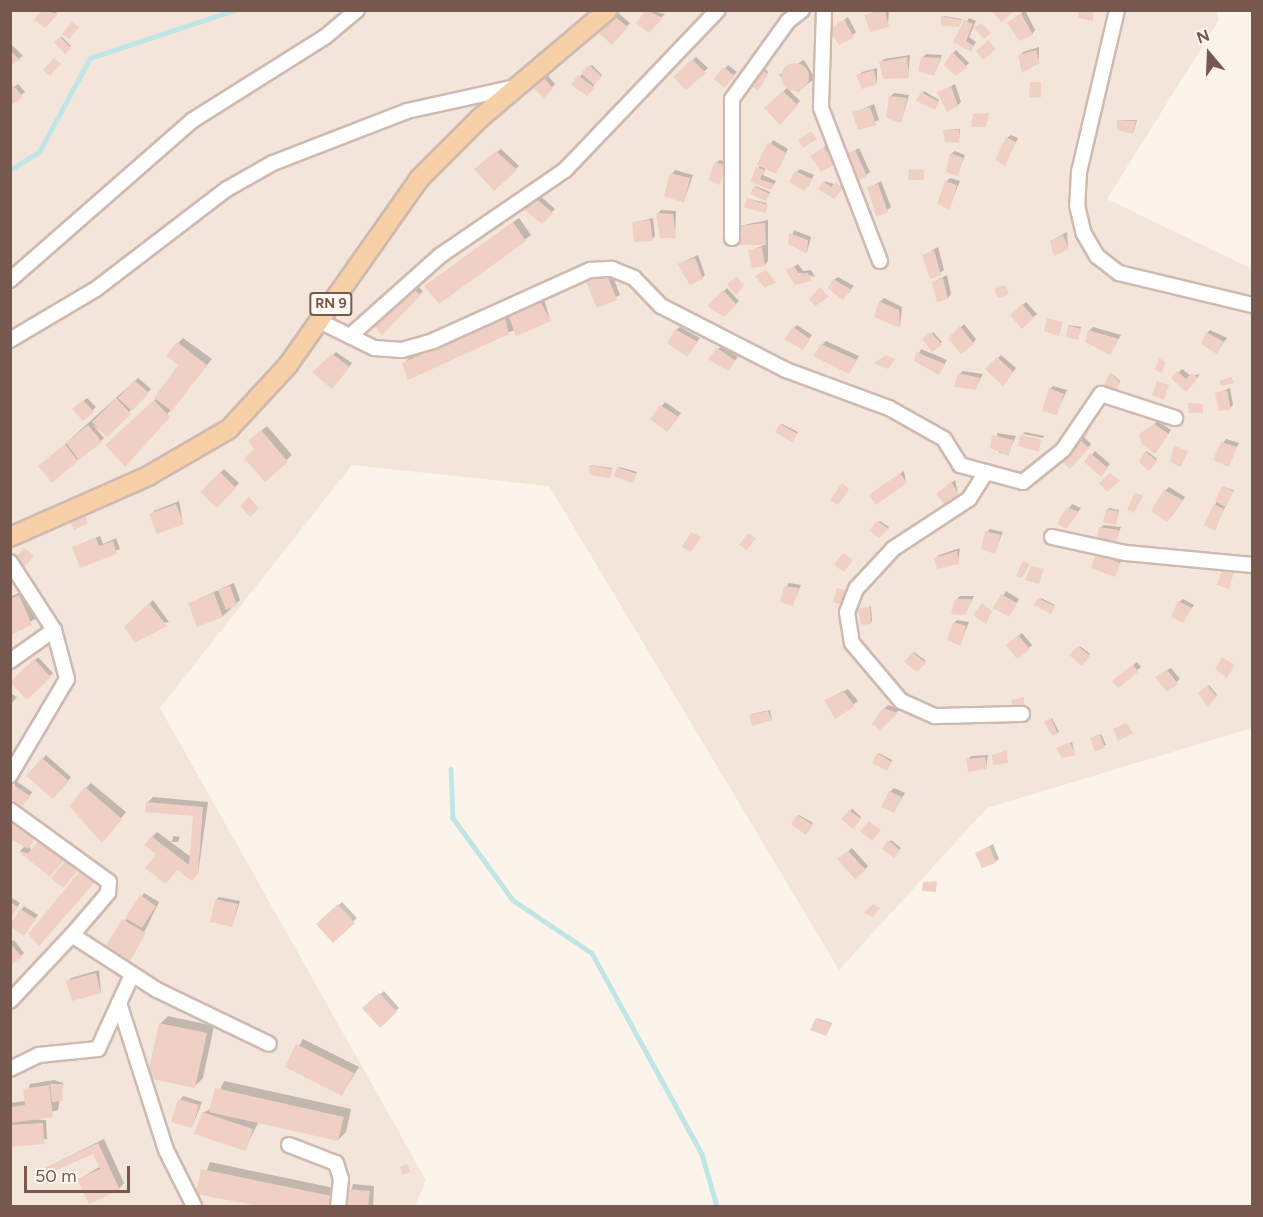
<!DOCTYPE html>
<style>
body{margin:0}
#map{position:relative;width:1263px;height:1217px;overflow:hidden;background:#fcf4eb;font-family:Figtree,sans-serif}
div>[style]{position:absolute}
.residential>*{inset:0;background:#f3e5da}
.shadow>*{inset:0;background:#0003}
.stream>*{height:4.5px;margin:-2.25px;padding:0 2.25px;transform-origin:2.25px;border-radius:2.25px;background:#c0e5e5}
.building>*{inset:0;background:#f0d0c4}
.round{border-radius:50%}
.roads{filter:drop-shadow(2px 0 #cebab1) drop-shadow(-2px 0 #cebab1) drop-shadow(0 2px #cebab1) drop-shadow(0 -2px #cebab1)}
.minor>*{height:14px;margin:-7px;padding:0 7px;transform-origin:7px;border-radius:7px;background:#fff}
.major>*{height:18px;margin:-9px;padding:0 9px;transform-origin:9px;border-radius:9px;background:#f7d0a8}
span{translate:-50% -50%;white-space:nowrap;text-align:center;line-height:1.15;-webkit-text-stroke:5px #fef8f2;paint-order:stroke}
.shield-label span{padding:2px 4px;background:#fef8f2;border:2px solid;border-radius:4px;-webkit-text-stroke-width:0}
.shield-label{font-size:14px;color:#77584f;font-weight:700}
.frame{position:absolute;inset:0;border:12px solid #77584f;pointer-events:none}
.north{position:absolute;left:1179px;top:24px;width:60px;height:60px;-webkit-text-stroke:4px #fef8f2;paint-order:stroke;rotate:341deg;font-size:16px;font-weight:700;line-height:24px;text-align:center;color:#77584f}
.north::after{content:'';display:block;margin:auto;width:21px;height:27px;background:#77584f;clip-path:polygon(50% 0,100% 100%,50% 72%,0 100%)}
.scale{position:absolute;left:24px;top:1166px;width:106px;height:27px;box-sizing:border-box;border:3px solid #77584f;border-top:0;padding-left:8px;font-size:18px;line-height:21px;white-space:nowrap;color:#77584f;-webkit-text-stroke:4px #fef8f2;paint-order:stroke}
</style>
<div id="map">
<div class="residential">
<i style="clip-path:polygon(10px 11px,1217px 11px,1219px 20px,1107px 199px,1252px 269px,1252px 728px,987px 808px,839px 970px,549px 486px,352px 465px,160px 708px,426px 1180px,415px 1206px,11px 1206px)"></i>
</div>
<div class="shadow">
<i style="clip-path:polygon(44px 10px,59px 10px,48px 23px)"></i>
<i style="clip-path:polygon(648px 10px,665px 14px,648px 31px,638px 22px)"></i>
<i style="clip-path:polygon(878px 10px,889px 10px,888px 26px,866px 16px)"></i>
<i style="clip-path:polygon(1025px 10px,1035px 30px,1032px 34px,1012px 20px)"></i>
<i style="clip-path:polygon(616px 11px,630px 23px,615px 40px,597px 30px)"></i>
<i style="clip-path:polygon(848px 17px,856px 32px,853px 35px,835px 27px)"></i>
<i style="clip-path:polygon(943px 17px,944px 16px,962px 19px,960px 24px)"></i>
<i style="clip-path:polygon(969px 18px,976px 21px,969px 37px,976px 42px,971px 50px,955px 42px)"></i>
<i style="clip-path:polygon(62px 37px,71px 46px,65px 52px,56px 42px)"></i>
<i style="clip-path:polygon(10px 43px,23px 56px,10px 65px)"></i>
<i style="clip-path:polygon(1039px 47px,1039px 61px,1020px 56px,1023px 52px)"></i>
<i style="clip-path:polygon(956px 50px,969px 63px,966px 66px,953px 53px)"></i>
<i style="clip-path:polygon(926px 54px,942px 55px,934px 75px,922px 58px)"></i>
<i style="clip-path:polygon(910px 55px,908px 77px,881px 62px,884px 59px)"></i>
<i style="clip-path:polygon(696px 57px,708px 68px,686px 88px,675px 77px)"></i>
<i style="clip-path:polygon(804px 60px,815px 78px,798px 92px,779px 75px)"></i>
<i style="clip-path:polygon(592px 65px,602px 75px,587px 94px,579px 77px)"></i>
<i style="clip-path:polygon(728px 65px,737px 72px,724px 86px,716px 79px)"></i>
<i style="clip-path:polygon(764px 68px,768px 72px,758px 89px,751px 82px)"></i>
<i style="clip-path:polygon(877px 68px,877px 83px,858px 76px,862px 72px)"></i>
<i style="clip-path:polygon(545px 72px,555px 84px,544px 96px,532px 85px)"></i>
<i style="clip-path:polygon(18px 84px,25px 92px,10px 104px,10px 90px)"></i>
<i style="clip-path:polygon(955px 84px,961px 102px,958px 105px,939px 93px)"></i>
<i style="clip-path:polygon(787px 88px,800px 101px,780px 122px,766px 108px)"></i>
<i style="clip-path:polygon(924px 91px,939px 100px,936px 107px,918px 100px)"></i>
<i style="clip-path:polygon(894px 93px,909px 95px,901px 122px,890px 97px)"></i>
<i style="clip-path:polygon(874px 104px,879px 120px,859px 128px,854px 113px)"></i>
<i style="clip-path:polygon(1119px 120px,1137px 120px,1134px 131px,1133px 132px)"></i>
<i style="clip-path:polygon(960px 129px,959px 141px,944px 131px,945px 130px)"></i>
<i style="clip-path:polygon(1011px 135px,1018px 138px,1005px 164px,1007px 138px)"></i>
<i style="clip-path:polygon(773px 140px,788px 149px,779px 168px,766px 167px,763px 175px,776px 181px,771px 189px,752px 181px)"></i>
<i style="clip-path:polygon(828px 144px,838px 160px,834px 163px,816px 153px)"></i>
<i style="clip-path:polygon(859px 148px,870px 172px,866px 175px,845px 156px)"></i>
<i style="clip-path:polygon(501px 149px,519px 166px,494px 189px,479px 166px)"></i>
<i style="clip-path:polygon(955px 151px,965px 155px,957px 175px,951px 154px)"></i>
<i style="clip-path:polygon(720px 160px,727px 162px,720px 183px,716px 163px)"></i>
<i style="clip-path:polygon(800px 169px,814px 175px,808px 186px,797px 172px)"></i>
<i style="clip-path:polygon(675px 170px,693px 175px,684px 201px,672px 174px)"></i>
<i style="clip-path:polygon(950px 178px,960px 181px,949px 208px,946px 182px)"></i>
<i style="clip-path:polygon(825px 181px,842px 187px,833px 197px,820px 188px)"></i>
<i style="clip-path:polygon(881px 181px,891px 207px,887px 210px,869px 188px)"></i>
<i style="clip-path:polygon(756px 186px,770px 192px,767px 198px,755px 187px)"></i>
<i style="clip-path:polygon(538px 194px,555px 209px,542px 222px,525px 209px)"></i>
<i style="clip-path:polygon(749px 199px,767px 203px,764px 211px)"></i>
<i style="clip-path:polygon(661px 210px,676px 211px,675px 237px,657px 214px)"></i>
<i style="clip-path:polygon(519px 218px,531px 235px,439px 302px,432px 281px)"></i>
<i style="clip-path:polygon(653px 218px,655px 236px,652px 239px,634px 223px)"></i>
<i style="clip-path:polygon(768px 220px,768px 261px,765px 265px,750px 251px,764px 245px,739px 226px)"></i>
<i style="clip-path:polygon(794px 230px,811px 237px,807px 252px,789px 243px)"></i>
<i style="clip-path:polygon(1067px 232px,1068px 248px,1052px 241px,1056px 238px)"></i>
<i style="clip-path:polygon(938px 247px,944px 270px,940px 273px,924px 255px)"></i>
<i style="clip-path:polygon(698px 255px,705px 275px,702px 278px,679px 264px)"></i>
<i style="clip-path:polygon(798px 264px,803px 271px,811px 270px,815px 277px,788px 270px)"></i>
<i style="clip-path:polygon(610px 269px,620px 295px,598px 306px)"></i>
<i style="clip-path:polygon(947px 275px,951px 294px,948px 298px,933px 282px)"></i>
<i style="clip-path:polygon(838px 277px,854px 286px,842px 298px,834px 280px)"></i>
<i style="clip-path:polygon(413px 282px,423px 291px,382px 332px)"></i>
<i style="clip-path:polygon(727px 288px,739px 301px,724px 315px,710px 306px)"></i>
<i style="clip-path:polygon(884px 298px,902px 307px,900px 326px,880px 302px)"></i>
<i style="clip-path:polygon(544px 299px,550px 320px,404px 363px,410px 357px)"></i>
<i style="clip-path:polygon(1026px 302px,1037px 314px,1022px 327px,1012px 315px)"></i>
<i style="clip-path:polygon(964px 324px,976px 339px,973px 343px,950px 338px)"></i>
<i style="clip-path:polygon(797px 325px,812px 335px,806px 344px,794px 328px)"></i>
<i style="clip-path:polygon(1069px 325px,1081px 327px,1078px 338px,1068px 336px)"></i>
<i style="clip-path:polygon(680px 327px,700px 338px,690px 351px,676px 330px)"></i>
<i style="clip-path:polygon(1093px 327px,1121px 335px,1110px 353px,1089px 331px)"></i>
<i style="clip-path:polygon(1210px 330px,1227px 338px,1217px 352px,1207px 333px)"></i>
<i style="clip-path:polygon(933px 332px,942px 342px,932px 350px,924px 339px)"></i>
<i style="clip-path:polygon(183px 338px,212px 359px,131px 459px,107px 445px,157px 398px,181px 365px,178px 343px)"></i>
<i style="clip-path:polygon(826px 341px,859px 356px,849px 372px,822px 345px)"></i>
<i style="clip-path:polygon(722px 346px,738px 357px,728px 369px,718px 349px)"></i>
<i style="clip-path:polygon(921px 349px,947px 360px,939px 373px,916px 360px)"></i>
<i style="clip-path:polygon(336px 352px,352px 363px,335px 384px,314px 372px)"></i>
<i style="clip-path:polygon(1001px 355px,1016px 368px,1006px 381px,987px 369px)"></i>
<i style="clip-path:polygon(1182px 369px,1191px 376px,1200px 374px,1190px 387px,1173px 378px)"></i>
<i style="clip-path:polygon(963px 371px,983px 374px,975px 389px,959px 374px)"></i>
<i style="clip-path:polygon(1111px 373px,1120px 381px,1117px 387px,1106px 383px)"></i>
<i style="clip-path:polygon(138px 378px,151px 389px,107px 435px,93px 425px,104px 438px,101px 441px,77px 460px,44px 463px)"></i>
<i style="clip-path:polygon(1053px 386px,1067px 390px,1056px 414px,1050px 389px)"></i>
<i style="clip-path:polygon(1230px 388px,1233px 405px,1230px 408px,1217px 393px)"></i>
<i style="clip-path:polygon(87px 398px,96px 407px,83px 419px,74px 410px)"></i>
<i style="clip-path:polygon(665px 402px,681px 413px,671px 426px,652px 418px)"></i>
<i style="clip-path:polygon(1087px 421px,1092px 424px,1084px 437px,1091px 444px,1070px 467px,1060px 457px)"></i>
<i style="clip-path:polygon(1158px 421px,1171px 430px,1155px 453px,1141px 434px)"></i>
<i style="clip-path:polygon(782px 424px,798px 432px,792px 440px,777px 431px)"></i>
<i style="clip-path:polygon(267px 426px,292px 455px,265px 479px,255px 436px)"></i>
<i style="clip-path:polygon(1025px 432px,1044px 436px,1043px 438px,1023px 434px)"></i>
<i style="clip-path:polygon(997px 433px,1016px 436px,1008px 454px,999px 453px)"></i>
<i style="clip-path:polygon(1226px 439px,1239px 443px,1228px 465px,1223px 443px)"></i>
<i style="clip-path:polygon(1095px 451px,1110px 464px,1101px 475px,1086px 462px)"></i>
<i style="clip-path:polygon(1147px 451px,1157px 459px,1149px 468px,1146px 452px)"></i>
<i style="clip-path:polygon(590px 465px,612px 468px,611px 475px,609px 476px)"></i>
<i style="clip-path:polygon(620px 467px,637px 472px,633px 480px,619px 468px)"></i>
<i style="clip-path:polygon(224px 469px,239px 483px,217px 506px,202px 492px)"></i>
<i style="clip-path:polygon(904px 471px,906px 482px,874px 492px)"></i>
<i style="clip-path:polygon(955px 480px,958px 493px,941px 491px)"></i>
<i style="clip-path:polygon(1169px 487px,1185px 497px,1171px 517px,1165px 491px)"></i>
<i style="clip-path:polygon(1224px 487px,1234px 490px,1214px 529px,1215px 505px)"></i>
<i style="clip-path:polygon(179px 501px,183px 523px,151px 515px,154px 511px)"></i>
<i style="clip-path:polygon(1072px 504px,1081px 508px,1069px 523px,1069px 508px)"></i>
<i style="clip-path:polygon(1109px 508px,1119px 510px,1116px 523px,1108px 510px)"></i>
<i style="clip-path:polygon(880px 521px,889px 527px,879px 536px,871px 530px)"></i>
<i style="clip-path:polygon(1104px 525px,1121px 527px,1114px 544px,1100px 528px)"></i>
<i style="clip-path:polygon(990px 529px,1003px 532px,995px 552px,987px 532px)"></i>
<i style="clip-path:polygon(100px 536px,103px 544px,116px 538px,120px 549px,81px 566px,74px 547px)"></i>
<i style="clip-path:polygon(960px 548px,958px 563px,936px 558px,939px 555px)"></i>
<i style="clip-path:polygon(1101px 551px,1122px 559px,1115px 575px,1097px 554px)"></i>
<i style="clip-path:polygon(234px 583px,240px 600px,223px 616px,198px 625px,190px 603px)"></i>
<i style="clip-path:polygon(789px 583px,801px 585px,793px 604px,786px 587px)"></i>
<i style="clip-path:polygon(25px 590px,37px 618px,10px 633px,10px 597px)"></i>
<i style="clip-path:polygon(1006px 591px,1019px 599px,1012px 612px,995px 608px)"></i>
<i style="clip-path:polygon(960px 596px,974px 596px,965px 613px,956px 600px)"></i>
<i style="clip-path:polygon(1041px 598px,1055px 605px,1052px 611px,1040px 599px)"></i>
<i style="clip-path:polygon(1183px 599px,1194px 605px,1183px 621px,1179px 602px)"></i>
<i style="clip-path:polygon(153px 600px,169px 622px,126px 628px)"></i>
<i style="clip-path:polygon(871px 606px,872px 621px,871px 623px,860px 609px)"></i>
<i style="clip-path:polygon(957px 620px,969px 622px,960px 644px,954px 623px)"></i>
<i style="clip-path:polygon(1022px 633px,1032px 645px,1029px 648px,1011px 642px)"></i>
<i style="clip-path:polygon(1080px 646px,1090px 654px,1082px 664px,1072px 655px)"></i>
<i style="clip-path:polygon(914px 652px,926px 661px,916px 670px,906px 662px)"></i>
<i style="clip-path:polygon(38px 657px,53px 673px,27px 698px,12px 683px)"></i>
<i style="clip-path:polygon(1137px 662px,1141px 667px,1118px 685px,1117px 678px)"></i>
<i style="clip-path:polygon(1171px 668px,1180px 679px,1167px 690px,1160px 674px)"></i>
<i style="clip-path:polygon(1209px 685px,1217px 695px,1208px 704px,1200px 693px)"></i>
<i style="clip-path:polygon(848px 689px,858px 701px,836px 717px,826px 700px)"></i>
<i style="clip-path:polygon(10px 693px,17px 697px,10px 705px)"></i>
<i style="clip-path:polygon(888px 705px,900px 709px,880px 728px,884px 709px)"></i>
<i style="clip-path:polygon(770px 710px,772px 719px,751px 716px,752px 714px)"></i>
<i style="clip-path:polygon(1052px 718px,1059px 732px,1057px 733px,1047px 721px)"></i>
<i style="clip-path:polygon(1101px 734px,1106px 745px,1095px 749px,1091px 738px)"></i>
<i style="clip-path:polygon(1072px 742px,1075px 754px,1059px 747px)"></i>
<i style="clip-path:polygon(879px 753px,892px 760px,888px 768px,878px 754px)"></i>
<i style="clip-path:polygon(46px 755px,71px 777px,53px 797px,28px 776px)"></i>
<i style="clip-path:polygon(988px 755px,986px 768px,968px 760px,971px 756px)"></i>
<i style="clip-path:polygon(16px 781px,32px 792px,26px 801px,10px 796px)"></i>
<i style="clip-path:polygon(91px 783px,126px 812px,107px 835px,86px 788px)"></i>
<i style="clip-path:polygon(894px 788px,905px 793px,894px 811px,890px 792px)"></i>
<i style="clip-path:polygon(153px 797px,208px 802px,198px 874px,178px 869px,166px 882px,152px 837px,157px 832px,191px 857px,195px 815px,147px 803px)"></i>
<i style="clip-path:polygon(852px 809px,861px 817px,853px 827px,843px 819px)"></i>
<i style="clip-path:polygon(799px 815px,813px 823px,806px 833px,798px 816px)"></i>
<i style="clip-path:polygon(10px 818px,32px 851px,41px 840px,67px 854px,50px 875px,20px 851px,25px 846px,14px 838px,10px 844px)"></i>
<i style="clip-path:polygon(180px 837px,178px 842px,172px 842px,173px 836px)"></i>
<i style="clip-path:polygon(891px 840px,901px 848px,894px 856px,884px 849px)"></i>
<i style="clip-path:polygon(993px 844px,999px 859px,995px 862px,977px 853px)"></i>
<i style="clip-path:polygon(852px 848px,868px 866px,865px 869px,842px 856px)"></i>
<i style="clip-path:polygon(144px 893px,159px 902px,133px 955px,108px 946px)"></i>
<i style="clip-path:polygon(10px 897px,20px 903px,10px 918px)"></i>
<i style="clip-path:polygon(219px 897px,240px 901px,232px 926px,216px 900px)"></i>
<i style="clip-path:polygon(342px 902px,357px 918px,333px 941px,318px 924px)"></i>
<i style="clip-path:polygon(24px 906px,38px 915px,24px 934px,10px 925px)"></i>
<i style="clip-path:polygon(14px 940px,24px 953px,10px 965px,10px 943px)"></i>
<i style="clip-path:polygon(99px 970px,101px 992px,68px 982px,71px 978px)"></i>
<i style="clip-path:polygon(384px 991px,399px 1008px,380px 1026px,364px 1008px)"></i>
<i style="clip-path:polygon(168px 1016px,214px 1026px,203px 1078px,195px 1086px,160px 1024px)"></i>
<i style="clip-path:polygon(817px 1018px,832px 1023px,827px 1033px)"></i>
<i style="clip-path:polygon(303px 1039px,359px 1067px,342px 1094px,287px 1066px)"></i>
<i style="clip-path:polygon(54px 1080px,63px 1083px,58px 1110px,28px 1119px,46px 1120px,47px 1139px,10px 1145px,10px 1103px,26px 1101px,30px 1084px)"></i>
<i style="clip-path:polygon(224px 1081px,351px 1109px,346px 1132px,338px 1140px,259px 1121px,245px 1149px,203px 1113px,212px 1108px)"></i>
<i style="clip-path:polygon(183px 1096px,202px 1102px,192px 1127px,180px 1100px)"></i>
<i style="clip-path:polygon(104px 1139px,124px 1183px,119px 1189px,79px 1179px,101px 1166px,94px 1152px,40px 1171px)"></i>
<i style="clip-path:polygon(210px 1162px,339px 1189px,335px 1206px,265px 1206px,198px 1192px)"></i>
<i style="clip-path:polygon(353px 1184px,374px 1186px,373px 1206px,346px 1206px)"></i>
</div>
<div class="stream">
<i style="left:10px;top:170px;width:34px;rotate:-32deg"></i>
<i style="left:39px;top:152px;width:107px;rotate:-61.5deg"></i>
<i style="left:90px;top:58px;width:152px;rotate:-18.4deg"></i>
<i style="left:451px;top:769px;width:49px;rotate:87.7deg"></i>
<i style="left:453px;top:818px;width:102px;rotate:53.8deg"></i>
<i style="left:513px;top:900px;width:95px;rotate:33.9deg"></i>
<i style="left:592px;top:953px;width:229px;rotate:61.3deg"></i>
<i style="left:702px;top:1154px;width:54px;rotate:73.9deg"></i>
</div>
<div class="building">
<i style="clip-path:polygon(42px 10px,58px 14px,45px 28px,34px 20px)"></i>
<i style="clip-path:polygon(646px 10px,663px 18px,649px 33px,636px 23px)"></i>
<i style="clip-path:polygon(885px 10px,889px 27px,870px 32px,864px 15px)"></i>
<i style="clip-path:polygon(991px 10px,1016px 10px,1001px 22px)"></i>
<i style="clip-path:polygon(1078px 10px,1093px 10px,1093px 21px,1078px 18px)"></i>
<i style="clip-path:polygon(1021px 13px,1033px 35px,1019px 41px,1007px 23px)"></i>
<i style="clip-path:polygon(612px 14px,628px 27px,612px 45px,595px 30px)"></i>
<i style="clip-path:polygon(941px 16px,962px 20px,959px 27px,941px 26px)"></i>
<i style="clip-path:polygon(844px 19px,854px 37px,839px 45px,829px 30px)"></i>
<i style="clip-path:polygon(964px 20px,973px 24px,966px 41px,974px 46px,971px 52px,953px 42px)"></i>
<i style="clip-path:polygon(72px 22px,79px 27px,69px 39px,62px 34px)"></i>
<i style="clip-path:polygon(981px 23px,991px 33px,984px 39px,974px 28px)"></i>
<i style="clip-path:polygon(60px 37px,71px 48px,65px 54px,54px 42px)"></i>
<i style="clip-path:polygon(988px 40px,996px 49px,983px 60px,976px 51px)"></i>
<i style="clip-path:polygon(10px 50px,20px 60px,10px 66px)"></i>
<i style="clip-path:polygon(1036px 50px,1040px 63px,1022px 73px,1018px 55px)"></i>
<i style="clip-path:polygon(952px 52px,967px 67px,956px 76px,944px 65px)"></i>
<i style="clip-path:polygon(907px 57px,909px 78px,883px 79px,879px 62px)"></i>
<i style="clip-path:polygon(921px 57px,940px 58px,934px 76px,918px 71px)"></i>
<i style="clip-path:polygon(54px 58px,61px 64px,50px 76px,43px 70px)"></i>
<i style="clip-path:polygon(692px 59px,706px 73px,686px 90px,673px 77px)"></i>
<i class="round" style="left:781px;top:63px;width:28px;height:28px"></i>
<i style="clip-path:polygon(589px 65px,602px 77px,594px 85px,581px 73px)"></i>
<i style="clip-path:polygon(723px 67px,735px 76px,724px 88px,714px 79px)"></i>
<i style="clip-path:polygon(761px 69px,768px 74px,758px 91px,749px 83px)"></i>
<i style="clip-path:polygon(874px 70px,877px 84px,862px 89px,856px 75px)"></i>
<i style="clip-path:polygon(541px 74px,553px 89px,544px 98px,530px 85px)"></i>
<i style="clip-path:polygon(578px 75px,595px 88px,587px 96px,571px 85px)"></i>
<i style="clip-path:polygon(1030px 82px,1041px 82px,1041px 97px,1029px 98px)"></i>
<i style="clip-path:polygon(13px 85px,23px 97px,10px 106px,10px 88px)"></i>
<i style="clip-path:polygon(951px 86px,958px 106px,947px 112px,937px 92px)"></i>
<i style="clip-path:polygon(783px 91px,798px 105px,780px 125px,764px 108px)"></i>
<i style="clip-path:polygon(921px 92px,939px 102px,935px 110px,916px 101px)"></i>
<i style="clip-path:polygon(889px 96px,907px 98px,901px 123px,886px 118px)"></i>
<i style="clip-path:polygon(870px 107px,876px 125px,858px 130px,852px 112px)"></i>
<i style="clip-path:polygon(989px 113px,986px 127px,971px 127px,973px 114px)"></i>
<i style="clip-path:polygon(1117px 120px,1136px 121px,1133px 134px,1117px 130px)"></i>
<i style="clip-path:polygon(943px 130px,959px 130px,959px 143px,945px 142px)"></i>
<i style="clip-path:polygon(811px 131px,817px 139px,803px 148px,798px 140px)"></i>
<i style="clip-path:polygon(1006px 137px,1016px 142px,1005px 166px,995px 160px)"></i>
<i style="clip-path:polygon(768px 142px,786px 153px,776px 174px,757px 165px)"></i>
<i style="clip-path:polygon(824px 147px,835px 164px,821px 172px,810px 156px)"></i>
<i style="clip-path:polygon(855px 150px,867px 176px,855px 182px,843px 155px)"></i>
<i style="clip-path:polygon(496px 151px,517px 170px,494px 191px,474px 169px)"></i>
<i style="clip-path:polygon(950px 153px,963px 158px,958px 176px,946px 172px)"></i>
<i style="clip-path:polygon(715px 162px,725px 165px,720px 185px,708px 180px)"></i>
<i style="clip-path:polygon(756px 167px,765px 170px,760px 179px,774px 184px,771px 190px,750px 182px)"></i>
<i style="clip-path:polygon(909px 169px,924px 170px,924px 180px,908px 180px)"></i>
<i style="clip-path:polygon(795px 171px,812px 179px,804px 191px,789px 182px)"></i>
<i style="clip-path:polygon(670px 173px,690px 178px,684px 203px,664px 196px)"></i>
<i style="clip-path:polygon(823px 181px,831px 187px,836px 182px,842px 189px,834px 199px,818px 189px)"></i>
<i style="clip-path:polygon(945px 181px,957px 185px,950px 210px,937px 204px)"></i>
<i style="clip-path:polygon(878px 184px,888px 212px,876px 217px,867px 187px)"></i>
<i style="clip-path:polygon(754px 186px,770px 194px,766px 201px,750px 194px)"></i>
<i style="clip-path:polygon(534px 197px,553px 213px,542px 224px,523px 209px)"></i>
<i style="clip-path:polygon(747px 198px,768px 205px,765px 213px,744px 207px)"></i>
<i style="clip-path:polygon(656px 213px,673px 214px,676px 238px,660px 238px)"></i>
<i style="clip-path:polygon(650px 220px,653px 241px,634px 242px,632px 222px)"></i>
<i style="clip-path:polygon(513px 222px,526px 241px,439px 304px,424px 286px)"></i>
<i style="clip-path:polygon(765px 223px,766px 245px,738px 245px,738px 226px)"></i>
<i style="clip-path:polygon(789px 233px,808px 240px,807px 254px,788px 244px)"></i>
<i style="clip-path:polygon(1063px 235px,1069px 249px,1054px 256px,1050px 241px)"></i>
<i style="clip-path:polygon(762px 247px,765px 266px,752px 268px,748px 250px)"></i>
<i style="clip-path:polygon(934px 250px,941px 275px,930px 279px,922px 255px)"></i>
<i style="clip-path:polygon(695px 258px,703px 279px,690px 285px,677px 264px)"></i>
<i style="clip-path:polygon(794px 266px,799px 274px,808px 273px,812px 281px,795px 285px,786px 270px)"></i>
<i style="clip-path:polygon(766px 270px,776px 282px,765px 288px,755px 276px)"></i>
<i style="clip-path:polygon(606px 272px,617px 300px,597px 308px,583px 275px)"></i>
<i style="clip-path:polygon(737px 276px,744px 286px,736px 295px,727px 284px)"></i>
<i style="clip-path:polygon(943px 278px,948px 299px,937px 302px,932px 282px)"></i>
<i style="clip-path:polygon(833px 279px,852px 290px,842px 300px,828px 288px)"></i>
<i style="clip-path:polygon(408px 285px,421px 295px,382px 335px,370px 322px)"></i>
<i style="clip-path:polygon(1005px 285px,1009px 294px,998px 298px,994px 289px)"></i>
<i style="clip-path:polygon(820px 287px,829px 297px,815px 306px,809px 299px)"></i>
<i style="clip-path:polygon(723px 290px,737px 305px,724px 317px,707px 306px)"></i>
<i style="clip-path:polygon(540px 301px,551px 321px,516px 336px,508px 315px)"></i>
<i style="clip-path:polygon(879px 301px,899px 310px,900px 328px,874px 317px)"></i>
<i style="clip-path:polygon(1022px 304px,1034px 318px,1022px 329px,1010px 315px)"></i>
<i style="clip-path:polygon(505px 316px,509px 334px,408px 380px,402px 363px)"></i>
<i style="clip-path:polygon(1047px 318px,1063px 322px,1059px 336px,1044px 331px)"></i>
<i style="clip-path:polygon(1068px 325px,1081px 329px,1078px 340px,1066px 337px)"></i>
<i style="clip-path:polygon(960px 326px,974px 344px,961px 354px,948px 338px)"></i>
<i style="clip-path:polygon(793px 327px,810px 339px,803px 350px,784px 339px)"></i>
<i style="clip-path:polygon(675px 329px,698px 342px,687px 357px,667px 343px)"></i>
<i style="clip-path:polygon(1088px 330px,1119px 339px,1110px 355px,1085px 342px)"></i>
<i style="clip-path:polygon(931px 332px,942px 345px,932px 352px,922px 339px)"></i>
<i style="clip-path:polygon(1206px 332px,1224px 342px,1217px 354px,1201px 344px)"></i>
<i style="clip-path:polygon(177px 342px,207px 365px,172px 411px,154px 398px,178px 365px,166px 356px)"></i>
<i style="clip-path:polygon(821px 344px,857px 360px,849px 374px,813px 356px)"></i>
<i style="clip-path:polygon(717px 348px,736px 361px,728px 371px,708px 359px)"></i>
<i style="clip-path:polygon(916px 352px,945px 364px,939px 375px,914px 361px)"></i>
<i style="clip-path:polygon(332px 354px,350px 367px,332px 389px,312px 372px)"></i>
<i style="clip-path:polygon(886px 355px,895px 359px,888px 369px,874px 363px)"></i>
<i style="clip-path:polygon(997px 357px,1013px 372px,1003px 386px,985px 369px)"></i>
<i style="clip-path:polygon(1159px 358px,1166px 362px,1162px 373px,1155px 370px)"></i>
<i style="clip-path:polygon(1177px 371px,1186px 379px,1192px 373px,1198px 378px,1186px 392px,1171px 378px)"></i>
<i style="clip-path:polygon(1110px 372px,1120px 383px,1116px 390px,1104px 384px)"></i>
<i style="clip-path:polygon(958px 373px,980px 378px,976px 390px,954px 387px)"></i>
<i style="clip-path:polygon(1231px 377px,1235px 383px,1221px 386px,1219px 381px)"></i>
<i style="clip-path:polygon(134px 380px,149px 393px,132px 411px,118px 398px)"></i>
<i style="clip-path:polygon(1157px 381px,1169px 385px,1164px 400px,1152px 395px)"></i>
<i style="clip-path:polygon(1049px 388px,1064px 394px,1057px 415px,1042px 411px)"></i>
<i style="clip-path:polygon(1227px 390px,1231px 410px,1219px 411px,1215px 393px)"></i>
<i style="clip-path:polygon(116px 398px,131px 414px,107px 437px,92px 422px)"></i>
<i style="clip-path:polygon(83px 400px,94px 412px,83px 421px,72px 409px)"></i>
<i style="clip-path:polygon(154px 400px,170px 417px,125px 467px,105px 445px)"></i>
<i style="clip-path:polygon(1188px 403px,1203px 404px,1203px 413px,1189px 413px)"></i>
<i style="clip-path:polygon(660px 405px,679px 417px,667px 432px,650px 419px)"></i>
<i style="clip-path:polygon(1085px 421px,1092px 425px,1086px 437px,1078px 432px)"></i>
<i style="clip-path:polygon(780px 424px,798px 434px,792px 442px,775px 432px)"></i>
<i style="clip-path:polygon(1154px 424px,1169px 434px,1155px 454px,1142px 444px,1139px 434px)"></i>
<i style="clip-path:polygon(88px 425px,102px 442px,79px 460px,66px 443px)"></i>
<i style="clip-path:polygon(261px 430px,288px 462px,265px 482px,244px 458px,254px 449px,248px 441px)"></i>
<i style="clip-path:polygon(992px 435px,1013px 440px,1009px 456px,990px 448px)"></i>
<i style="clip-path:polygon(1020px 435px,1041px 439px,1039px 452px,1018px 446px)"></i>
<i style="clip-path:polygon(1077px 437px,1089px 448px,1070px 469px,1058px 458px)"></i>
<i style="clip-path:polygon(1221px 442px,1237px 447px,1229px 467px,1213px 460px)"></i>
<i style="clip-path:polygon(65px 444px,78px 461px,52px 483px,38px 466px)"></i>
<i style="clip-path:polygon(1174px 446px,1188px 451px,1181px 467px,1170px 462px)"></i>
<i style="clip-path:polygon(1145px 451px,1157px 461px,1149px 471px,1139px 462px)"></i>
<i style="clip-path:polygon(1090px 453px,1108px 468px,1101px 477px,1084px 462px)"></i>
<i style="clip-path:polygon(589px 465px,612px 469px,610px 478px,590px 475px)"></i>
<i style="clip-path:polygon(617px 467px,637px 474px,632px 483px,614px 476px)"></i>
<i style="clip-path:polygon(220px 472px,236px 488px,217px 508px,200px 492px)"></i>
<i style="clip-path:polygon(900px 473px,907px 483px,876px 505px,869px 495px)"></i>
<i style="clip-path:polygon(1110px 473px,1120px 481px,1107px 492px,1099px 483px)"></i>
<i style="clip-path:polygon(951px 482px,959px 494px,944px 504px,936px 494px)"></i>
<i style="clip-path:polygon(842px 483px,849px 489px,838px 505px,830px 500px)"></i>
<i style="clip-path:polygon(1222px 486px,1234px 491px,1225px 507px,1215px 501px)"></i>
<i style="clip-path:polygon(1164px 490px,1183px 500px,1167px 522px,1151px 511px)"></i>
<i style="clip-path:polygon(1135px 492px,1143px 496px,1134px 513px,1127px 510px)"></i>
<i style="clip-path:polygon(249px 497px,259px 508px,250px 517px,240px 506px)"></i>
<i style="clip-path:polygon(176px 504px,184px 524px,157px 534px,149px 514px)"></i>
<i style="clip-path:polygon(1214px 504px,1224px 509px,1215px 531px,1204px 525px)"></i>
<i style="clip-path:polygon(1067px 507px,1079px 512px,1066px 529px,1057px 524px)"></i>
<i style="clip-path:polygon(1106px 509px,1118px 511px,1116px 525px,1103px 522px)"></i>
<i style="clip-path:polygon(84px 512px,88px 523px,74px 530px,69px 519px)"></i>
<i style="clip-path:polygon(877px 521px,889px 529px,879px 538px,869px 530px)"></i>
<i style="clip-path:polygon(1099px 527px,1119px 530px,1115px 546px,1096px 541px)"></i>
<i style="clip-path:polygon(985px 531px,1001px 535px,995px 554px,981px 549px)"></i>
<i style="clip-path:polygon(691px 532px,701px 537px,691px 552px,682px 547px)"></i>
<i style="clip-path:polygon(748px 533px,756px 538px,747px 550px,739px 545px)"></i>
<i style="clip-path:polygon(96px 538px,99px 546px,113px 541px,117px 554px,80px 568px,72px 547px)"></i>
<i style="clip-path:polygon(25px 548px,34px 556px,24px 567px,14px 558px)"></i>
<i style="clip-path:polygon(957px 551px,959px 564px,937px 569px,934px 558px)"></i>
<i style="clip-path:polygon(843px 553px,853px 560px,844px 572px,834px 565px)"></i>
<i style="clip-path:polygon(1096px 553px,1120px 563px,1115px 577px,1091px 568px)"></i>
<i style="clip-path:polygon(1023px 561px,1030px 564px,1022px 578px,1016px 576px)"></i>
<i style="clip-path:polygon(1031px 566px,1044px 569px,1039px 584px,1025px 580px)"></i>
<i style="clip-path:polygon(1222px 570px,1234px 572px,1229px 589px,1217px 585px)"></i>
<i style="clip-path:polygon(230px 586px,237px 605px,226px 610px,218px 590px)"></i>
<i style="clip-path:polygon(784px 586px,799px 588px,793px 606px,780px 602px)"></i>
<i style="clip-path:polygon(837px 588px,849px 591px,843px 605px,833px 602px)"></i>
<i style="clip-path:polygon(214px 593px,223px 617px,197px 627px,188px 603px)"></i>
<i style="clip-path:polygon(1001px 594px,1017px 603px,1009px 617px,993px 608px)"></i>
<i style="clip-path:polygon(19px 595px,32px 625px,10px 635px,10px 599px)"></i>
<i style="clip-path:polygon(1038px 598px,1055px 606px,1051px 614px,1034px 605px)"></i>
<i style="clip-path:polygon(955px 599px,972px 599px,965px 615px,951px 614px)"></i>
<i style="clip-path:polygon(1178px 601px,1192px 608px,1183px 623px,1171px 617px)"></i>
<i style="clip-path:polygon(149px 603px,167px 626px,135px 643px,124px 627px)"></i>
<i style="clip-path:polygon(982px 603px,992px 611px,986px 624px,973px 615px)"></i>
<i style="clip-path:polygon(870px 606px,871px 624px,861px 625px,858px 609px)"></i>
<i style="clip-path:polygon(953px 622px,966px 626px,961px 646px,947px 640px)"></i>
<i style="clip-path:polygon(1018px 635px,1030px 649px,1017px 659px,1006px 645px)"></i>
<i style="clip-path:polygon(1078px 646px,1090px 656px,1082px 666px,1069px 655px)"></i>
<i style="clip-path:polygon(912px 652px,926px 663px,917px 672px,904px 662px)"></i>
<i style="clip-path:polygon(1222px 657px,1235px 665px,1227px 678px,1215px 669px)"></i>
<i style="clip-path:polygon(34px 659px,51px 677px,27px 700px,10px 682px)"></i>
<i style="clip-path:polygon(1133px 664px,1138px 672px,1118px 688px,1112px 681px)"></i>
<i style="clip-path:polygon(1167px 670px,1178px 684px,1167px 692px,1155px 677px)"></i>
<i style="clip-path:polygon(1207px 685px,1217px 697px,1207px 707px,1198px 693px)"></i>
<i style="clip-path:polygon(844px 692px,855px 706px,835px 719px,824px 700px)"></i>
<i style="clip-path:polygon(1024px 697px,1024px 704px,1013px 708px,1011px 700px)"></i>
<i style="clip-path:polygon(883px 708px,898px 713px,880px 730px,872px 724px)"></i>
<i style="clip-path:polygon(768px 711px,772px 720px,752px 726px,749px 715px)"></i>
<i style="clip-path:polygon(1051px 718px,1058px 734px,1052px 736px,1044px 722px)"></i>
<i style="clip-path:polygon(1126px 723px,1133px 733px,1118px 741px,1113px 729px)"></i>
<i style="clip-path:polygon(1100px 735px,1105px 748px,1095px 751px,1090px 738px)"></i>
<i style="clip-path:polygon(1070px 742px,1076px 755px,1062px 758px,1056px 748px)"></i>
<i style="clip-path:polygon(1007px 750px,1008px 763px,993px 765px,992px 755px)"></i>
<i style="clip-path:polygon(877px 753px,892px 762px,887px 771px,872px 763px)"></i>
<i style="clip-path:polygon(985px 757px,987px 769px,968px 772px,966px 759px)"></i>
<i style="clip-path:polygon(42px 758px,69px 781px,53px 799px,26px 776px)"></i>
<i style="clip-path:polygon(11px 783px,30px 796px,23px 806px,10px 798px)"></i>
<i style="clip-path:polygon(85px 787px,122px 819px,102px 843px,69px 806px)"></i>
<i style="clip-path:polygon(889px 791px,902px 797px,894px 813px,881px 807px)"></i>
<i style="clip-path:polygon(146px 802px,203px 807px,198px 874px,192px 881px,177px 870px,166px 884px,145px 868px,156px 854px,144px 845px,151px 836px,189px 865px,193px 816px,145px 812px)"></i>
<i style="clip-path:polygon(849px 810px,861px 819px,853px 829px,841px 819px)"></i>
<i style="clip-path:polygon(797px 815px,813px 825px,806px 835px,791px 824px)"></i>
<i style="clip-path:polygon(10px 816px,38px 835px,28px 849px,10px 838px)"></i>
<i style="clip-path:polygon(869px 821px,881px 830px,872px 841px,860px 831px)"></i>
<i style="clip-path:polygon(40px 839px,65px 859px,50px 877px,18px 851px,28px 853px)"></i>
<i style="clip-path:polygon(888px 840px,900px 850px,894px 858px,882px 849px)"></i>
<i style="clip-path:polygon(989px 846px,996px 863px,982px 868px,975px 853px)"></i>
<i style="clip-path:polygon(848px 851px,866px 870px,855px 879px,837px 859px)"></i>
<i style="clip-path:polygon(67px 859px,79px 869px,63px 888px,51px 878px)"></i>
<i style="clip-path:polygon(81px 870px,95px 882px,39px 946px,28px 934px)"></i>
<i style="clip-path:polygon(937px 881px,936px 892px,922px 891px,923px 882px)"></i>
<i style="clip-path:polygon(140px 895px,156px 906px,142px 928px,125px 918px)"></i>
<i style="clip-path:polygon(215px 899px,238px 904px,232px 927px,210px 922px)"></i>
<i style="clip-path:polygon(10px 902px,18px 907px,10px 919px)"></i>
<i style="clip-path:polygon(338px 904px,355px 923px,333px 943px,316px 924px)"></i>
<i style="clip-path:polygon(873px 904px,880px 908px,873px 917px,864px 913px)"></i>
<i style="clip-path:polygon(20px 909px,36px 919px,24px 936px,10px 927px)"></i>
<i style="clip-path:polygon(122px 919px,146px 933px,130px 961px,106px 946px)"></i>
<i style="clip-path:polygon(10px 943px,22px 957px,10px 966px)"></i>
<i style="clip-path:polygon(96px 973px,101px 993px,72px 1001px,66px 981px)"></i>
<i style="clip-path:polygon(379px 993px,397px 1012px,380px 1028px,362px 1008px)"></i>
<i style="clip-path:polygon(816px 1018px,832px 1024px,826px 1036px,810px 1030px)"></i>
<i style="clip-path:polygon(159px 1023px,207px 1033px,195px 1088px,147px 1078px)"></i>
<i style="clip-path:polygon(296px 1044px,354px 1073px,342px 1096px,285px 1067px)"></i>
<i style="clip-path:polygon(50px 1084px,62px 1084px,63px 1101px,52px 1102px)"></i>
<i style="clip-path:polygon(49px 1085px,53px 1117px,10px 1123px,10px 1107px,25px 1105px,23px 1089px)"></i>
<i style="clip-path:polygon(215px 1088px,344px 1117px,338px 1141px,209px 1112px)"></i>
<i style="clip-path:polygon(178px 1099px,199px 1105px,192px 1128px,171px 1122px)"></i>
<i style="clip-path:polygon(202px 1112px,253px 1129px,246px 1151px,194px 1134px)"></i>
<i style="clip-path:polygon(43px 1123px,44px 1144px,10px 1147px,10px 1125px)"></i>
<i style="clip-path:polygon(98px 1143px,120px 1190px,89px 1204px,77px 1179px,100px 1169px,93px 1154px,41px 1177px,38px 1171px)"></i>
<i style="clip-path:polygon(407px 1164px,410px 1172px,403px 1175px,400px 1167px)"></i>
<i style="clip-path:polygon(201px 1169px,332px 1196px,330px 1206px,258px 1206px,196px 1194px)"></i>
<i style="clip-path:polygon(346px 1189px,370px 1191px,368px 1206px,345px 1206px)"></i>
</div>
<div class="roads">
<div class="minor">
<i style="left:824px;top:10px;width:98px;rotate:91.8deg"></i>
<i style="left:821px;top:108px;width:164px;rotate:68.9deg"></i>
<i style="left:1117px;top:10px;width:166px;rotate:103.2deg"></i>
<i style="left:1079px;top:172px;width:33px;rotate:93deg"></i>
<i style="left:1077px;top:205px;width:28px;rotate:77deg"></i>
<i style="left:1083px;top:232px;width:28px;rotate:60deg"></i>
<i style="left:1097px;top:256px;width:28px;rotate:38deg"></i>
<i style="left:1119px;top:273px;width:137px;rotate:13.5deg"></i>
<i style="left:732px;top:238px;width:139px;rotate:-90deg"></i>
<i style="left:732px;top:99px;width:96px;rotate:-54.3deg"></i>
<i style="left:788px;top:21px;width:18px;rotate:-38deg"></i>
<i style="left:10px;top:280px;width:243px;rotate:-41.2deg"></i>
<i style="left:193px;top:120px;width:156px;rotate:-32.2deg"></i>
<i style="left:325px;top:37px;width:42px;rotate:-40.2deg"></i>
<i style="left:319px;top:321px;width:61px;rotate:26.1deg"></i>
<i style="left:374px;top:348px;width:28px;rotate:4deg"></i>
<i style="left:402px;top:350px;width:32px;rotate:-16deg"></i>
<i style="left:433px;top:341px;width:172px;rotate:-24.3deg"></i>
<i style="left:590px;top:270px;width:22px;rotate:-3deg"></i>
<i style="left:612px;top:269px;width:24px;rotate:22deg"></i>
<i style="left:634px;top:278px;width:39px;rotate:46deg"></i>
<i style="left:661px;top:306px;width:140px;rotate:27.1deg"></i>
<i style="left:786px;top:370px;width:110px;rotate:20.3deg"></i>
<i style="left:889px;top:408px;width:63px;rotate:29.4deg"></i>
<i style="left:944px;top:439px;width:31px;rotate:58deg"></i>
<i style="left:960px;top:465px;width:65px;rotate:15.1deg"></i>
<i style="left:1023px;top:482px;width:51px;rotate:-38.7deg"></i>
<i style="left:1063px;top:450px;width:68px;rotate:-55.8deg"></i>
<i style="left:1101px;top:394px;width:78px;rotate:18deg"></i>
<i style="left:350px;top:336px;width:122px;rotate:-41.7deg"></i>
<i style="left:441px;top:255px;width:150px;rotate:-34.4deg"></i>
<i style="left:565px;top:170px;width:221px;rotate:-46.3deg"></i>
<i style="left:10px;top:340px;width:100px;rotate:-30.7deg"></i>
<i style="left:96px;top:289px;width:165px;rotate:-37.4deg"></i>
<i style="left:227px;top:189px;width:53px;rotate:-29.5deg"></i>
<i style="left:273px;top:163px;width:144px;rotate:-21.2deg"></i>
<i style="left:407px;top:111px;width:112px;rotate:-12.4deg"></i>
<i style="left:986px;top:472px;width:32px;rotate:122deg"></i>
<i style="left:969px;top:499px;width:91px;rotate:146.7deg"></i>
<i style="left:893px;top:549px;width:54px;rotate:132.8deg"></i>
<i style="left:856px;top:589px;width:25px;rotate:111deg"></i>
<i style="left:847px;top:612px;width:31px;rotate:81deg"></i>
<i style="left:852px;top:643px;width:76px;rotate:49.8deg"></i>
<i style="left:901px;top:701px;width:37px;rotate:24deg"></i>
<i style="left:935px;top:716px;width:87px;rotate:-1.3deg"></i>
<i style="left:1052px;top:537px;width:76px;rotate:12.2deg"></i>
<i style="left:1126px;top:553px;width:127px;rotate:5.4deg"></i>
<i style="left:10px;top:562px;width:81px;rotate:57.1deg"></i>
<i style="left:54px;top:630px;width:51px;rotate:75.1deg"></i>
<i style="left:67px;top:679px;width:112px;rotate:120.7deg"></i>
<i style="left:10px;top:661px;width:54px;rotate:-35.2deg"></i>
<i style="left:10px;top:810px;width:122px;rotate:36deg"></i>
<i style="left:109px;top:882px;width:11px;rotate:95deg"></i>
<i style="left:108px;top:893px;width:55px;rotate:130.6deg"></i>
<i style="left:72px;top:935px;width:101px;rotate:32.9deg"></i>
<i style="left:157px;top:990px;width:124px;rotate:25.7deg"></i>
<i style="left:132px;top:975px;width:31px;rotate:115deg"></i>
<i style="left:119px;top:1003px;width:154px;rotate:72.3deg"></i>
<i style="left:166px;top:1150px;width:63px;rotate:63.4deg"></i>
<i style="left:10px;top:1001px;width:91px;rotate:-46.8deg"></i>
<i style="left:10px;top:1069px;width:32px;rotate:-26deg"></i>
<i style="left:39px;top:1055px;width:59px;rotate:-5.8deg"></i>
<i style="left:98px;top:1049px;width:51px;rotate:-65.5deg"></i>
<i style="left:289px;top:1145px;width:50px;rotate:21deg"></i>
<i style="left:336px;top:1163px;width:17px;rotate:73deg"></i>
<i style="left:341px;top:1179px;width:27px;rotate:96deg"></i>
</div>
<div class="major">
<i style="left:10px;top:537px;width:151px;rotate:-23.8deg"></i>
<i style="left:148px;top:476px;width:94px;rotate:-30.1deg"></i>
<i style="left:229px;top:429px;width:87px;rotate:-47.3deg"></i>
<i style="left:288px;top:365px;width:228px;rotate:-54.8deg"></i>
<i style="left:419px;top:179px;width:86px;rotate:-45deg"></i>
<i style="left:480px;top:118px;width:167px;rotate:-40.2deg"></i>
</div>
</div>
<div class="shield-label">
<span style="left:331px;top:304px">RN 9</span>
</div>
<div class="frame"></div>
<div class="north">N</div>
<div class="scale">50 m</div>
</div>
